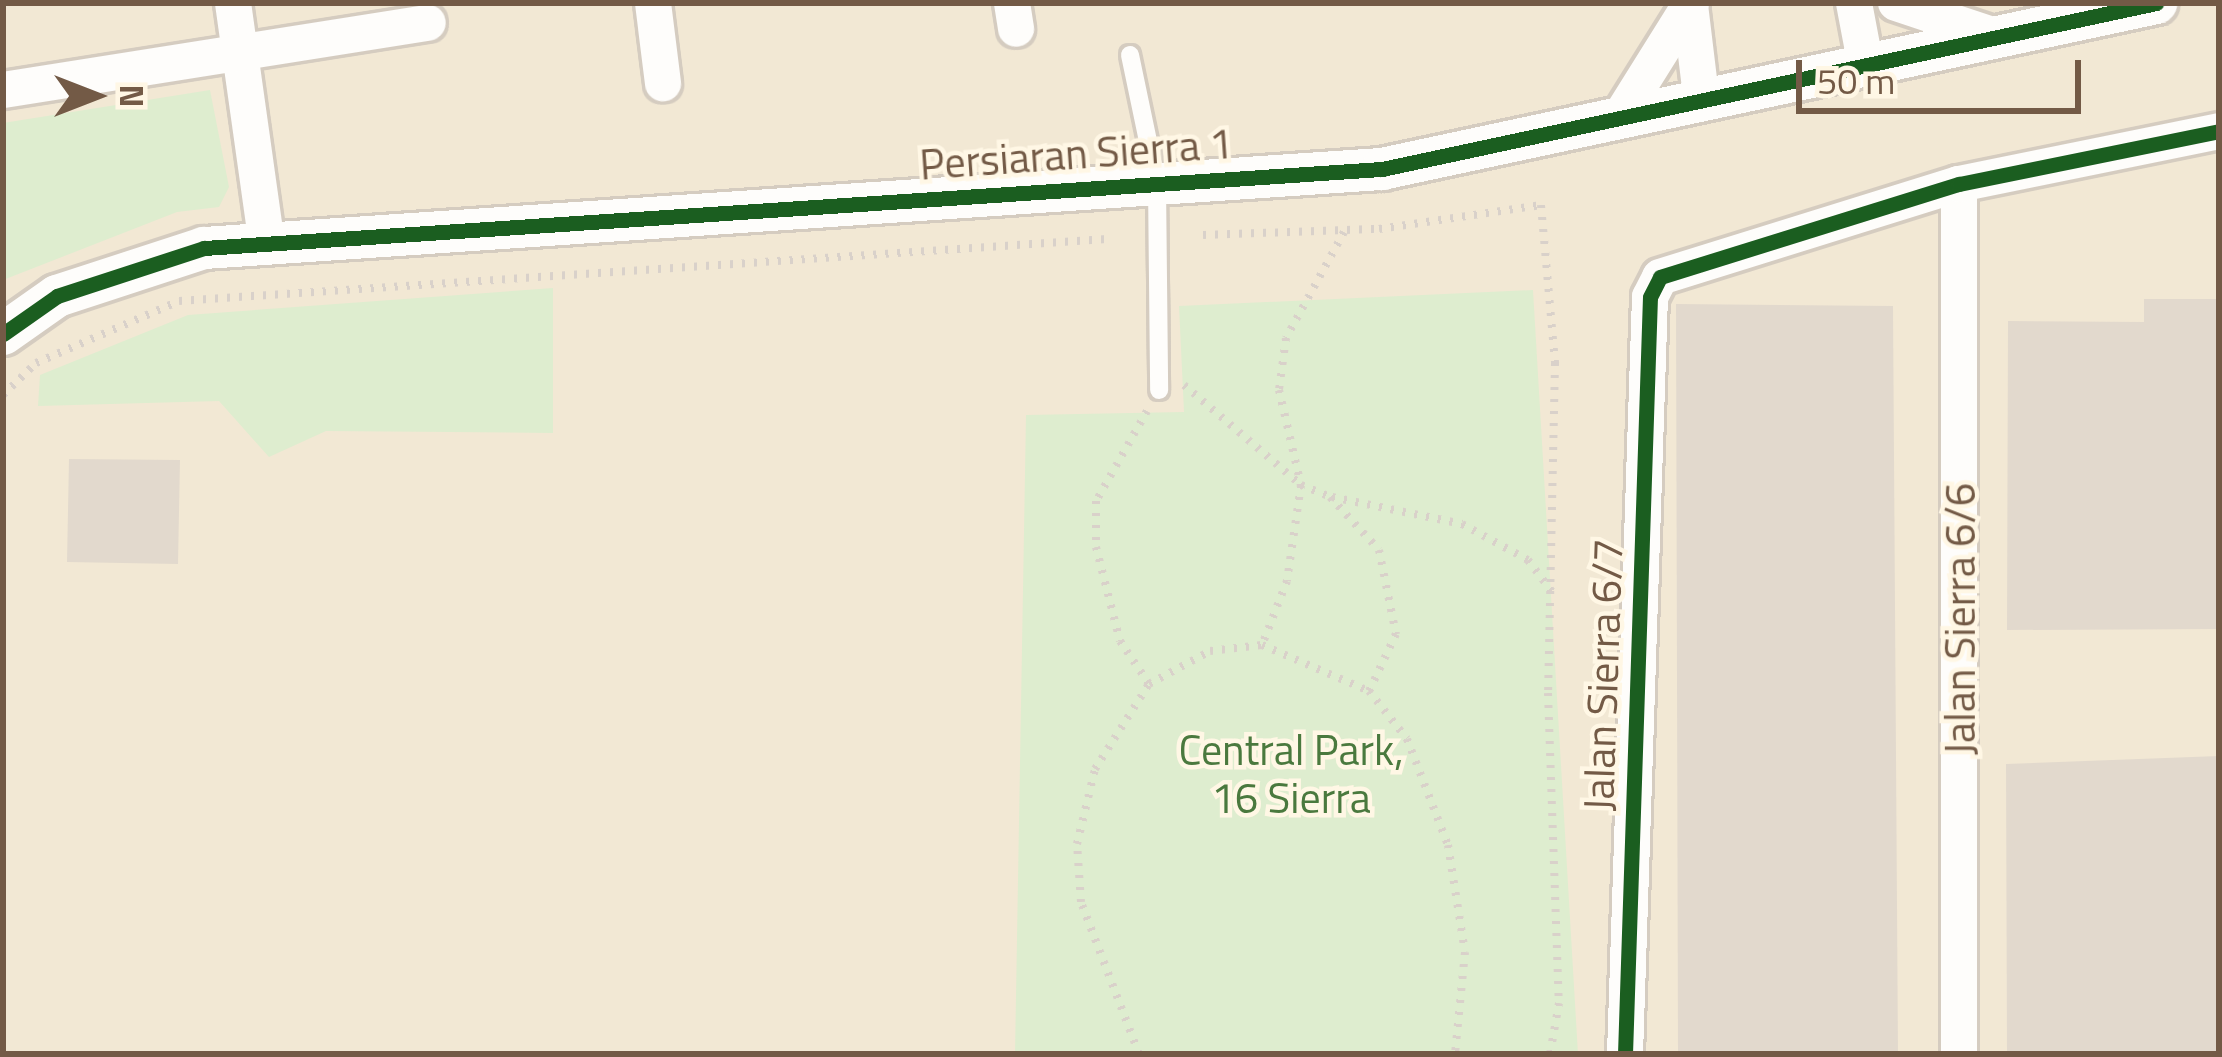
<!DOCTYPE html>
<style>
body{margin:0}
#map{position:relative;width:2222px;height:1057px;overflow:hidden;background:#f6f1e5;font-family:"Titillium Web",sans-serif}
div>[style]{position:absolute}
.residential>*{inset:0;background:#f2e8d4}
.green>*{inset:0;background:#deedcf}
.building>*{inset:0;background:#e2d9cd}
.path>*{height:8px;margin-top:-4px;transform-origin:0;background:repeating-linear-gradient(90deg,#d9d1ca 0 3px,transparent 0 12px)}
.roads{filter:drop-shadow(3px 0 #d5ccc0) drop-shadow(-3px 0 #d5ccc0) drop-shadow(0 3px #d5ccc0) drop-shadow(0 -3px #d5ccc0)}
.service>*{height:18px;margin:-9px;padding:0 9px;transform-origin:9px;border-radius:9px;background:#fefdfb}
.minor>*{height:36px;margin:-18px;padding:0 18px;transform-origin:18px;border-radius:18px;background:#fefdfb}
.tertiary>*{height:42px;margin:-21px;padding:0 21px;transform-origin:21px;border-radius:21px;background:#fefdfb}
.cycleway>*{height:15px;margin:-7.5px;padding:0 7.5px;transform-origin:7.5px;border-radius:7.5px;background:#1b5e20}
span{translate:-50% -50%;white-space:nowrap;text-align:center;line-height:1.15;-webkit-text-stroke:9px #fff7e5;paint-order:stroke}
.street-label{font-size:42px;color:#735a46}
.park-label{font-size:42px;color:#4a793e}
.frame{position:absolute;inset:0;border:6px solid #735a46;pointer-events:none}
.north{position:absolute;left:36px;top:36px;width:120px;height:120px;-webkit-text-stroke:9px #fff7e5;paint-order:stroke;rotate:90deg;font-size:33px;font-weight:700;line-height:48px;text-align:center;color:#735a46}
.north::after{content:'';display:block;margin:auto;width:42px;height:54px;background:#735a46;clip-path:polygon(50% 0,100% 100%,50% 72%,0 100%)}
.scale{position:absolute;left:1796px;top:60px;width:285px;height:54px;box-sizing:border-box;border:6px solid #735a46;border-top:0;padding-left:15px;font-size:36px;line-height:42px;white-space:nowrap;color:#735a46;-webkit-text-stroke:9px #fff7e5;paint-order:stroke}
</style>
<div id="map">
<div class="residential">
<i style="clip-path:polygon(3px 3px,2219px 3px,2219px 1054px,3px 1054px)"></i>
</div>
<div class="green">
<i style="clip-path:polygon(210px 90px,229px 187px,219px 207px,177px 212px,3px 280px,3px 123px)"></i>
<i style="clip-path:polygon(553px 288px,553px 433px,326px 431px,269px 457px,219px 401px,38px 406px,40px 375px,188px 315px)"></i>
<i style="clip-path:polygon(1533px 290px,1578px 1054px,1015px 1054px,1026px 415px,1184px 412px,1179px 306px)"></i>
</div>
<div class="building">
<i style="clip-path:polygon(2144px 299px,2219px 299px,2219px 629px,2007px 630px,2008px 321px,2144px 322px)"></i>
<i style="clip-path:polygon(1676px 304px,1893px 306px,1898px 1054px,1678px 1054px)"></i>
<i style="clip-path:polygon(69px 459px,180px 460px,178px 564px,67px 562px)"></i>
<i style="clip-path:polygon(2219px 756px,2219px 1054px,2007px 1054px,2006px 764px)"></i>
</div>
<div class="path">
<i style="left:1344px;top:232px;width:121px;rotate:118.7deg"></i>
<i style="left:1286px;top:338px;width:52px;rotate:97.7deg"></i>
<i style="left:1279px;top:390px;width:98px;rotate:77deg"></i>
<i style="left:1301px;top:485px;width:31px;rotate:22deg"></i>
<i style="left:1330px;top:497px;width:72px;rotate:47.2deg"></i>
<i style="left:1379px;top:550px;width:86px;rotate:78.6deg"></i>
<i style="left:1396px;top:634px;width:63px;rotate:115.3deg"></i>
<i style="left:1203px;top:235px;width:176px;rotate:-2deg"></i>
<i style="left:1379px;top:229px;width:164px;rotate:-8.4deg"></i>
<i style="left:1541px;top:205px;width:159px;rotate:84.9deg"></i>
<i style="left:1555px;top:363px;width:330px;rotate:91.2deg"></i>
<i style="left:1548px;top:693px;width:310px;rotate:88deg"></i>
<i style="left:1559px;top:1003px;width:52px;rotate:100deg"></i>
<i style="left:1184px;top:385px;width:154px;rotate:40.5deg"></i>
<i style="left:1301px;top:485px;width:97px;rotate:98.3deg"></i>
<i style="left:1287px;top:581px;width:69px;rotate:111.3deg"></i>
<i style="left:3px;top:395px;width:46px;rotate:-44.1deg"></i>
<i style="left:36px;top:363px;width:156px;rotate:-23.4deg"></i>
<i style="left:179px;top:301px;width:930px;rotate:-3.82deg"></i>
<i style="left:1147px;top:411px;width:103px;rotate:119.5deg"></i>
<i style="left:1096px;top:501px;width:46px;rotate:90deg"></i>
<i style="left:1096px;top:547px;width:97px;rotate:75.7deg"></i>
<i style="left:1120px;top:641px;width:52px;rotate:56deg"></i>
<i style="left:1332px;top:497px;width:133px;rotate:11.7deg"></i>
<i style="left:1462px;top:524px;width:75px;rotate:28.6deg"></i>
<i style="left:1528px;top:560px;width:40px;rotate:53deg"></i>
<i style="left:1139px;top:1054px;width:163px;rotate:-110.9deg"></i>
<i style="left:1081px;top:902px;width:58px;rotate:-93.9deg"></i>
<i style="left:1077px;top:844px;width:77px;rotate:-76.5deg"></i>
<i style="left:1095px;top:769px;width:101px;rotate:-57.6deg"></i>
<i style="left:1149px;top:684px;width:69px;rotate:-28.4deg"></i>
<i style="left:1210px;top:651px;width:52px;rotate:-6.6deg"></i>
<i style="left:1262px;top:645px;width:116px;rotate:23.3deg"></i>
<i style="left:1369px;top:691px;width:61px;rotate:51.6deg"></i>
<i style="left:1407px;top:739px;width:114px;rotate:68.9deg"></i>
<i style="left:1448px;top:845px;width:108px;rotate:81deg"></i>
<i style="left:1465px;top:952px;width:102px;rotate:95.6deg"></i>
</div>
<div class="roads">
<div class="service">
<i style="left:1130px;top:55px;width:132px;rotate:78.2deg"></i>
<i style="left:1157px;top:184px;width:206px;rotate:89.4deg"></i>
</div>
<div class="minor">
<i style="left:233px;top:3px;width:243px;rotate:82deg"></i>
<i style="left:653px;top:3px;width:81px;rotate:82.9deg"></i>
<i style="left:1012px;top:3px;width:26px;rotate:81deg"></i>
<i style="left:1854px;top:3px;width:59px;rotate:79.3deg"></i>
<i style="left:1896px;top:3px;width:101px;rotate:18.4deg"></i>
<i style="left:1690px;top:5px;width:92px;rotate:83.1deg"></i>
<i style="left:3px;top:90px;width:430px;rotate:-9deg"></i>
<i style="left:1623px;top:112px;width:128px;rotate:-58deg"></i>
<i style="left:1959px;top:184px;width:870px;rotate:90deg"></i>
<i style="left:1625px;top:1054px;width:757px;rotate:-88.11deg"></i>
<i style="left:1650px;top:297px;width:22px;rotate:-63deg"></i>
<i style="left:1660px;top:277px;width:313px;rotate:-17.3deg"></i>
<i style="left:1959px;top:184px;width:265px;rotate:-11.5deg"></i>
</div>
<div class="tertiary">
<i style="left:3px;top:334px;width:66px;rotate:-35.1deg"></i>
<i style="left:57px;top:296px;width:155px;rotate:-18.1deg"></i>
<i style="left:204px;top:248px;width:1181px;rotate:-3.84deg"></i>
<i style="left:1382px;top:169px;width:792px;rotate:-12.1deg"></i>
</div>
</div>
<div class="cycleway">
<i style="left:3px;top:334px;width:66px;rotate:-35.1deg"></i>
<i style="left:57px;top:296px;width:155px;rotate:-18.1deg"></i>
<i style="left:204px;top:248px;width:1181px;rotate:-3.84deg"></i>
<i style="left:1382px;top:169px;width:792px;rotate:-12.1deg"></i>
<i style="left:1625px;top:1054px;width:757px;rotate:-88.11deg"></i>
<i style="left:1650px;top:297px;width:22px;rotate:-63deg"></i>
<i style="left:1660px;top:277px;width:313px;rotate:-17.3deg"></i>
<i style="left:1959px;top:184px;width:265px;rotate:-11.5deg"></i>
</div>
<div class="street-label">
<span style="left:1076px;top:153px;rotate:-4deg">Persiaran Sierra 1</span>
<span style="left:1959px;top:619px;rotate:-90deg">Jalan Sierra 6/6</span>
<span style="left:1602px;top:675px;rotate:-88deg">Jalan Sierra 6/7</span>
</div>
<div class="park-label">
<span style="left:1291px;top:773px">Central Park,<br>16 Sierra</span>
</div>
<div class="frame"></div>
<div class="north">N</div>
<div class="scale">50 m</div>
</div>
